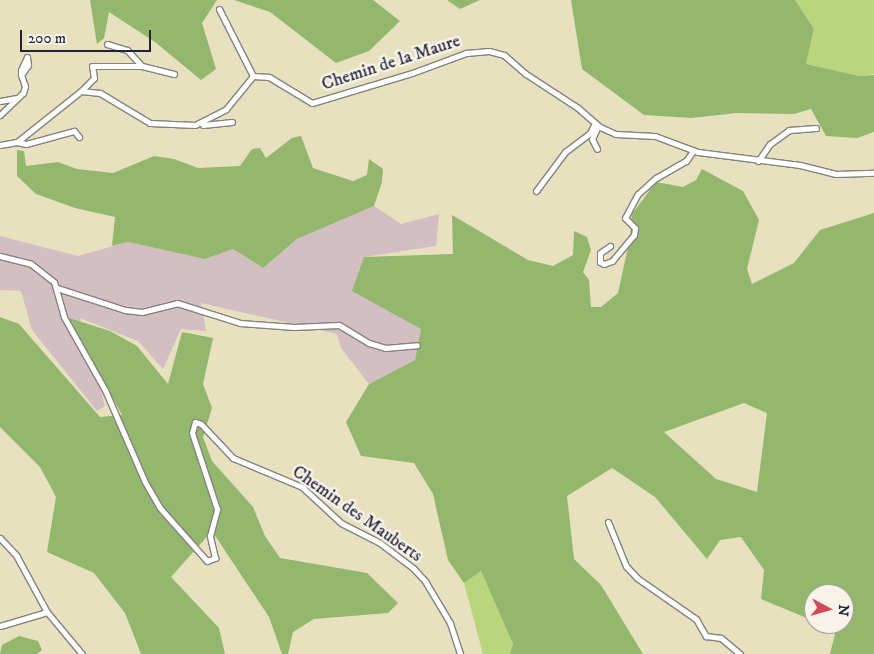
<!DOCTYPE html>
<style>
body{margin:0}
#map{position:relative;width:874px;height:654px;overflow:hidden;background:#e8e1bf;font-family:"IM FELL DW Pica",serif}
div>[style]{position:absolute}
.industrial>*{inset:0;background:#d2bec3}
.green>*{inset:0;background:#bad67c}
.forest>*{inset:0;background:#93b76c}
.roads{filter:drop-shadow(1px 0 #85827d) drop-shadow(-1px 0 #85827d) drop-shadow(0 1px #85827d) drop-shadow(0 -1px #85827d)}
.street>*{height:5px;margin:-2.5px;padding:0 2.5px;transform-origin:2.5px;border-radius:2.5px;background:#fff}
span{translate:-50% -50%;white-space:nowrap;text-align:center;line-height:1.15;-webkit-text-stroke:5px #f7f3e8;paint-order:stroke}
.street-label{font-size:18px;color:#22223b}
.north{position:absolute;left:804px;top:584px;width:50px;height:50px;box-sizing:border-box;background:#f7f3e8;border:1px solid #a29fa3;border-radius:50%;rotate:96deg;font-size:14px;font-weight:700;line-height:20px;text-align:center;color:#22223b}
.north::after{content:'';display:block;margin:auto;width:18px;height:22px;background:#d1495b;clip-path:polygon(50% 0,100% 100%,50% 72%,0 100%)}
.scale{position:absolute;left:20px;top:30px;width:131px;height:22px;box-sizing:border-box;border:2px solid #22223b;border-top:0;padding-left:6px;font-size:15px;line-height:18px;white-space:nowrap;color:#22223b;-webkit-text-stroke:4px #f7f3e8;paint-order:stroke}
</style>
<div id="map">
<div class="industrial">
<i style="clip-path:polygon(374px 206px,401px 224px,439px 214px,436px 246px,364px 257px,399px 316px,421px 329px,415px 360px,369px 384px,341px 348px,337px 334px,201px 303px,206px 331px,181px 329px,163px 369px,138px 341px,80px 318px,105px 406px,97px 411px,32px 330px,21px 291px,0 290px,0 236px,78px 256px,128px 242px,205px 259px,233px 249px,263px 268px,297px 239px)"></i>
</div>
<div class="green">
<i style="clip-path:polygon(795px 0,874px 0,874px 74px,859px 76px,806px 64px,814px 29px)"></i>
<i style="clip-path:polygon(481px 571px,513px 644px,510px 654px,483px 654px,464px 583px)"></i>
</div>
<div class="forest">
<i style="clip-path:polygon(90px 0,217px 0,202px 23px,216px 69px,201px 80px,155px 42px,109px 12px,104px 38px,97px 44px)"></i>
<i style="clip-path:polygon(234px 0,373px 0,400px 21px,369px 51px,336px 63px,270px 12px)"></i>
<i style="clip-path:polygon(447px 0,480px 0,460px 9px)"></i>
<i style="clip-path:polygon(571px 0,795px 0,814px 29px,806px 64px,859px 76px,874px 75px,874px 132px,857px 138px,826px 136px,811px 109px,794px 114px,737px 113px,691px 118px,644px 115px,582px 69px)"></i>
<i style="clip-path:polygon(301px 136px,313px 168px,353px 181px,367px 175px,369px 159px,383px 169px,382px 182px,374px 206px,297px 239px,263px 268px,233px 249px,205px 259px,128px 242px,112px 246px,115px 217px,75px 208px,36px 194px,17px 176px,17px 150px,24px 151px,26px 166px,58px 162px,77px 169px,113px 173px,154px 156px,174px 159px,198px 168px,240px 166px,252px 149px,260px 148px,266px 158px,292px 138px)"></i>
<i style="clip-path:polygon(evenodd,702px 169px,743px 191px,759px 220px,747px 269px,752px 284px,794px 263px,820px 230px,874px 213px,874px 654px,830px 654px,836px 630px,822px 624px,844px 624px,844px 594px,814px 594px,814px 621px,761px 599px,764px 570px,741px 537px,720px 540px,707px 559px,655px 497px,612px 468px,567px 496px,574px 559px,601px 585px,643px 654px,510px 654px,513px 644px,481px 571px,464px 583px,448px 560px,433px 494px,414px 463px,361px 456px,346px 422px,369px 384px,415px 360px,421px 329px,352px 291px,364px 257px,453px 254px,452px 215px,528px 260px,553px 266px,573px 255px,574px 231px,587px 237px,591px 250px,583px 272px,589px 280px,591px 307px,601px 307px,618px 293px,630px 238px,632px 214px,656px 182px,683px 187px,696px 180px,702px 169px,744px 403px,767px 413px,757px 492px,716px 479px,664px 432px,744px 403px)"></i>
<i style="clip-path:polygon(0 317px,19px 324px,100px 417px,122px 415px,69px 318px,110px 331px,137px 346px,168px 384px,182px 332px,213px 338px,203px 384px,212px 408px,203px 437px,212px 461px,253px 507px,265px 536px,280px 558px,367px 573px,398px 603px,388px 613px,314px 619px,293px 632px,288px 654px,282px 654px,269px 617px,212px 531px,171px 577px,219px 628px,225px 654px,141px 654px,125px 613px,94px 573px,47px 552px,56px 497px,40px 467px,0 427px)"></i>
<i style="clip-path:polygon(19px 636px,38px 641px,42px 650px,37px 654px,0 654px,2px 645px)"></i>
</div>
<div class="roads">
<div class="street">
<i style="left:219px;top:9px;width:75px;rotate:63.1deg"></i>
<i style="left:107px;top:44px;width:21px;rotate:17deg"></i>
<i style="left:127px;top:50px;width:22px;rotate:47deg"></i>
<i style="left:81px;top:91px;width:18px;rotate:-45deg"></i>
<i style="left:94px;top:78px;width:12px;rotate:-99deg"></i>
<i style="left:92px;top:66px;width:50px"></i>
<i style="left:142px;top:66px;width:33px;rotate:14deg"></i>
<i style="left:0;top:101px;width:17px;rotate:-10deg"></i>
<i style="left:0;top:115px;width:32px;rotate:-44deg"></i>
<i style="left:23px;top:93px;width:7px;rotate:-74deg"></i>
<i style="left:25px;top:86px;width:12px;rotate:-110deg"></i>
<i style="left:21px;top:75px;width:5px;rotate:-90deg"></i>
<i style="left:21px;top:70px;width:14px;rotate:-65deg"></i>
<i style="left:27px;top:57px;width:8px;rotate:83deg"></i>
<i style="left:28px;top:65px;width:12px;rotate:125deg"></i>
<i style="left:203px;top:125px;width:29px;rotate:-6deg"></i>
<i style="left:597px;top:128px;width:12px;rotate:114deg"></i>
<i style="left:592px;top:139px;width:11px;rotate:63deg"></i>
<i style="left:17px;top:142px;width:9px;rotate:13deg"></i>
<i style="left:26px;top:144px;width:50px;rotate:-15.2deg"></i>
<i style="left:74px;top:131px;width:8px;rotate:50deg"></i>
<i style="left:0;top:145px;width:17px;rotate:-10deg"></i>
<i style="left:17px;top:142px;width:82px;rotate:-38.6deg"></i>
<i style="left:81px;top:91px;width:19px;rotate:6deg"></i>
<i style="left:100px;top:93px;width:58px;rotate:31deg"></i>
<i style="left:150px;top:123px;width:45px;rotate:2.5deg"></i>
<i style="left:195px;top:125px;width:35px;rotate:-27deg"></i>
<i style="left:226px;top:109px;width:43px;rotate:-50.7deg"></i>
<i style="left:253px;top:76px;width:16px;rotate:4deg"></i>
<i style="left:269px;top:77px;width:50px;rotate:31.2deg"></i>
<i style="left:312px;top:103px;width:104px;rotate:-16.7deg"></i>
<i style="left:412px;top:73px;width:58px;rotate:-20.3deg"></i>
<i style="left:466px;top:53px;width:23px;rotate:-5deg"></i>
<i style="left:489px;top:51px;width:16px;rotate:15deg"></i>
<i style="left:504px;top:55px;width:29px;rotate:41deg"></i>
<i style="left:526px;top:74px;width:62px;rotate:33.2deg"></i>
<i style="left:578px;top:108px;width:29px;rotate:41deg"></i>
<i style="left:600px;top:127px;width:17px;rotate:24deg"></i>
<i style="left:616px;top:134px;width:39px;rotate:3deg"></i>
<i style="left:655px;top:136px;width:46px;rotate:20.4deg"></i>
<i style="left:698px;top:152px;width:103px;rotate:7.3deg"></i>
<i style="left:800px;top:165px;width:37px;rotate:14deg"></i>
<i style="left:836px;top:174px;width:38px;rotate:-2deg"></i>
<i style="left:758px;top:161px;width:21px;rotate:-55deg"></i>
<i style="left:770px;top:144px;width:24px;rotate:-36deg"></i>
<i style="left:789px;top:130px;width:27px;rotate:-4deg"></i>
<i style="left:536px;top:191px;width:49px;rotate:-53.4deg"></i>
<i style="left:565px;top:152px;width:31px;rotate:-37deg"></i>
<i style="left:590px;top:133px;width:11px;rotate:-63deg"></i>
<i style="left:610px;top:246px;width:12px;rotate:145deg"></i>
<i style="left:600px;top:253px;width:9px;rotate:90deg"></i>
<i style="left:600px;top:262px;width:4px;rotate:27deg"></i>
<i style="left:604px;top:264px;width:9px;rotate:-21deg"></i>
<i style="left:612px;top:261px;width:34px;rotate:-50deg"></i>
<i style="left:634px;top:235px;width:7px;rotate:-82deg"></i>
<i style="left:635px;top:228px;width:14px;rotate:-135deg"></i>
<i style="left:625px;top:218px;width:27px;rotate:-62deg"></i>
<i style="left:638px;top:194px;width:24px;rotate:-42deg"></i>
<i style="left:656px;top:178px;width:34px;rotate:-30deg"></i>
<i style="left:686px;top:161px;width:12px;rotate:-55deg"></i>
<i style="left:0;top:256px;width:32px;rotate:14deg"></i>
<i style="left:31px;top:264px;width:29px;rotate:38deg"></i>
<i style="left:54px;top:282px;width:36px;rotate:74deg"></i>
<i style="left:64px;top:317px;width:84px;rotate:60.7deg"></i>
<i style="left:105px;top:390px;width:100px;rotate:66.5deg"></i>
<i style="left:145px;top:482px;width:30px;rotate:60deg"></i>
<i style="left:160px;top:508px;width:71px;rotate:48.4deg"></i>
<i style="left:207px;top:561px;width:9px;rotate:-21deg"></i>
<i style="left:215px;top:558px;width:23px;rotate:-103deg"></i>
<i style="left:210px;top:536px;width:28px;rotate:-75deg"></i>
<i style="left:217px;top:509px;width:80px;rotate:-108.2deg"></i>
<i style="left:192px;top:433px;width:11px;rotate:-75deg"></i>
<i style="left:195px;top:422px;width:6px;rotate:18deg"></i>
<i style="left:201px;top:424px;width:47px;rotate:46.7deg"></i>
<i style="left:233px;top:458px;width:75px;rotate:22.8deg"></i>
<i style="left:302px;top:487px;width:53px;rotate:42.7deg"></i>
<i style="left:341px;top:523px;width:44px;rotate:27.1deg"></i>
<i style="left:380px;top:543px;width:41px;rotate:37.1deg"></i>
<i style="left:413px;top:568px;width:18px;rotate:47deg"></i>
<i style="left:425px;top:581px;width:49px;rotate:59.2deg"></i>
<i style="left:450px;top:623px;width:33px;rotate:72deg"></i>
<i style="left:57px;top:288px;width:71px;rotate:17.9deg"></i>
<i style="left:125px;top:310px;width:17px;rotate:7deg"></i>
<i style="left:142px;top:312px;width:36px;rotate:-14deg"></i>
<i style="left:177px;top:303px;width:66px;rotate:17.6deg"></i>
<i style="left:240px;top:323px;width:54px;rotate:4.2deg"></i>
<i style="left:294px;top:327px;width:45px;rotate:-2.5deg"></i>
<i style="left:339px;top:325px;width:35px;rotate:31deg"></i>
<i style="left:369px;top:343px;width:17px;rotate:17deg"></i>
<i style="left:385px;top:348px;width:32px;rotate:-5deg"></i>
<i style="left:608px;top:522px;width:48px;rotate:67.8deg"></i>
<i style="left:626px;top:566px;width:16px;rotate:47deg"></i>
<i style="left:637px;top:578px;width:72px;rotate:34.8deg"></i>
<i style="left:696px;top:619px;width:20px;rotate:60deg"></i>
<i style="left:706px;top:636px;width:15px;rotate:8deg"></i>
<i style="left:721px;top:638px;width:25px;rotate:40deg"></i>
<i style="left:0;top:538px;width:23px;rotate:47deg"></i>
<i style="left:16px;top:555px;width:65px;rotate:61.5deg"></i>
<i style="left:47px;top:612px;width:55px;rotate:50.2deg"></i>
<i style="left:0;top:626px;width:49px;rotate:-16.6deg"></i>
</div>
</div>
<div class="street-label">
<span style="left:391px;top:63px;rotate:-18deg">Chemin de la Maure</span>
<span style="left:357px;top:514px;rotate:35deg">Chemin des Mauberts</span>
</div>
<div class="north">N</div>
<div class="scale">200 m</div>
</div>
